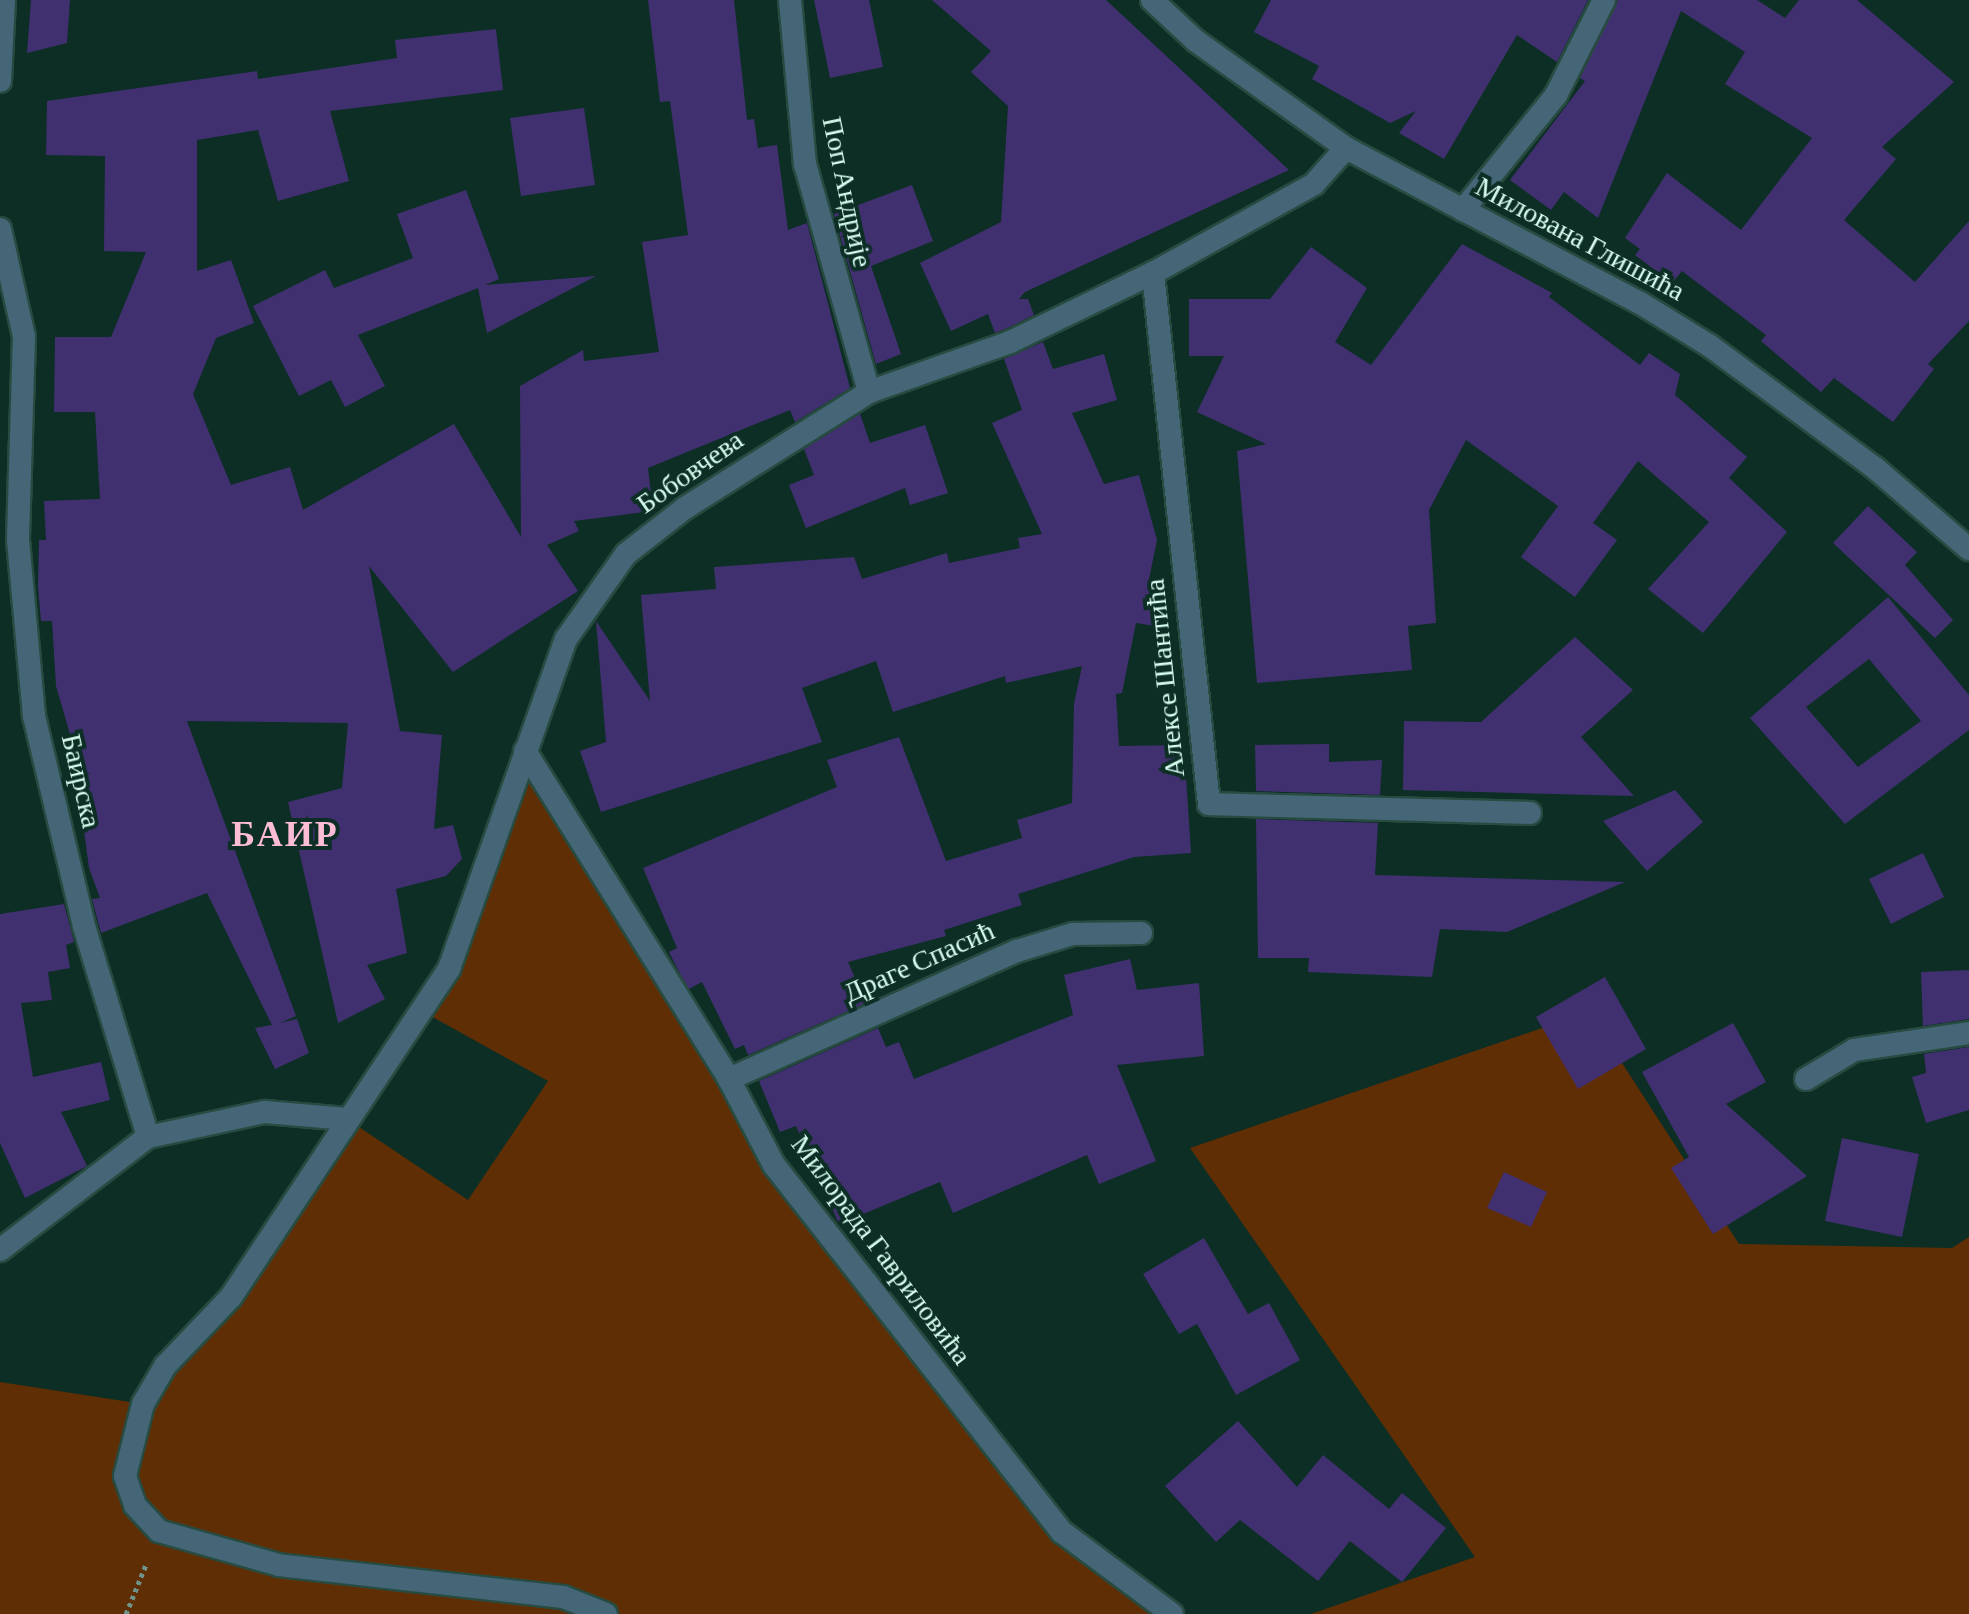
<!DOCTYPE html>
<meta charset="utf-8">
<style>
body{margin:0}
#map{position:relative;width:1969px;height:1614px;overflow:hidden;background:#0c2e25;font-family:"Crimson Pro",serif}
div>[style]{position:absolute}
.green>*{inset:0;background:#602e04}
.building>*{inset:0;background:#41306f}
.path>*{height:5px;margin-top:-2.5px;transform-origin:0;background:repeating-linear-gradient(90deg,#6f9388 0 4px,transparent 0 8px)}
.roads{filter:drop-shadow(2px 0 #284b41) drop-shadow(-2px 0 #284b41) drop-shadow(0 2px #284b41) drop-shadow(0 -2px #284b41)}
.minor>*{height:22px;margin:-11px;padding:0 11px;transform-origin:11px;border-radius:11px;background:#456677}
.tertiary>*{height:22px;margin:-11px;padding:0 11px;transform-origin:11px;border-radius:11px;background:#456677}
span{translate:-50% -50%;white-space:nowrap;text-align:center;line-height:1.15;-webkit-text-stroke:8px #0c2e25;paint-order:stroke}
.street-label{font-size:28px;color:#d7fdf0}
.district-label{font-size:36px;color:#fcbcd6;font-weight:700;letter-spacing:2px}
</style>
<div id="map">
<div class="green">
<i style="clip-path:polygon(525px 751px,774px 1165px,1062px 1532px,1172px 1614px,0 1614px,0 1382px,143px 1404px,231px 1297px,347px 1119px,468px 1200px,548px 1081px,420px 1010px,449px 969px)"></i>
<i style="clip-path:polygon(1589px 1012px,1739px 1244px,1952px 1248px,1969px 1237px,1969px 1614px,1311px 1614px,1475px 1557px,1190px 1148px)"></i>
</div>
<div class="building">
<i style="clip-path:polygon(31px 0,70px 0,67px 43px,27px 53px)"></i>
<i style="clip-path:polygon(648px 0,734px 0,747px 120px,754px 119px,758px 148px,777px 145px,788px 230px,807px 223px,850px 388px,795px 422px,790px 410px,648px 468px,653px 511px,574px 521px,579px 531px,547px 545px,578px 591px,453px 672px,369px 566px,400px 731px,442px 735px,434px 829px,453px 825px,462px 859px,446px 876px,396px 889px,407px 953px,367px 965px,385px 999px,338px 1023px,288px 802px,342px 788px,348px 723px,187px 721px,296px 1016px,280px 1023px,297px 1019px,309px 1053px,275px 1069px,255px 1028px,272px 1025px,207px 893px,101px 933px,92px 899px,100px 898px,89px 868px,72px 741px,56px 686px,52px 621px,41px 621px,38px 587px,39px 540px,46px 540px,44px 501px,100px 499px,95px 412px,54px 412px,55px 337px,111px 337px,146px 252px,104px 251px,105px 156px,46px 155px,47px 101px,257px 71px,258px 79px,397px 58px,395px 40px,496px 29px,503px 90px,330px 111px,349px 181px,278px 201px,258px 130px,197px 140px,197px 271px,231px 260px,254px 323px,216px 338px,193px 394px,231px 485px,290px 467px,303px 510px,454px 424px,521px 537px,520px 386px,583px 350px,584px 361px,659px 352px,642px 242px,688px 235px,670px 101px,660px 102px)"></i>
<i style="clip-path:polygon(814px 0,869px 0,883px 67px,830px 78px)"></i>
<i style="clip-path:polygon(932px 0,1106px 0,1289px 170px,1025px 292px,1019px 299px,1028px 299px,1034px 315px,1005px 329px,995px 333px,988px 314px,951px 331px,920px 263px,1001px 222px,1008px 106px,971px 72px,991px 51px)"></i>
<i style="clip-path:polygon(1271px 0,1588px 0,1557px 62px,1517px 35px,1444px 159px,1399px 133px,1416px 111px,1390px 123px,1312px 79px,1319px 66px,1254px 32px)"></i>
<i style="clip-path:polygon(1618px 0,1757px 0,1785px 18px,1799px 0,1857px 0,1954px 82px,1882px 147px,1896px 159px,1844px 220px,1915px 282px,1969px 221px,1969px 321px,1928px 364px,1934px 369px,1893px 422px,1834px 378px,1821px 392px,1761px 341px,1766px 335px,1682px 271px,1672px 283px,1635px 255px,1640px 249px,1625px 238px,1667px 173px,1741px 230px,1812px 138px,1725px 84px,1745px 52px,1681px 11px,1598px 218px,1564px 192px,1551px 210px,1510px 180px,1585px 81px,1580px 78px)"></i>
<i style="clip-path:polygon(584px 108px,595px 185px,521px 196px,510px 118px)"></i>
<i style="clip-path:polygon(912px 185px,933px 241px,871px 266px,901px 354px,876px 364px,834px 214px)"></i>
<i style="clip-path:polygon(466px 190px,499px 279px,485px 285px,596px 276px,487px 333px,478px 288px,358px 335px,385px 386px,345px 407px,331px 380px,299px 396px,253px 306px,325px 270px,334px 288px,413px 258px,397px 214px)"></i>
<i style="clip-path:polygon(1462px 244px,1552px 293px,1549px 297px,1640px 365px,1649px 353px,1680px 374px,1675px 395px,1747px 457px,1729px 478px,1787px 532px,1703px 633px,1648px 589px,1709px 522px,1638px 461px,1593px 523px,1617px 540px,1575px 597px,1521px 557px,1558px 506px,1466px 440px,1429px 510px,1436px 623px,1408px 626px,1412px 670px,1257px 683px,1237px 451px,1266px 444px,1197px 412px,1224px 356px,1189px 356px,1189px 299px,1270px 299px,1311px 247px,1367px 288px,1335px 342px,1371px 365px)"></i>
<i style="clip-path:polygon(1043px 342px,1053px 369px,1104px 354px,1117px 400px,1072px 413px,1104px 484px,1139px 475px,1157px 540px,1147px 589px,1163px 592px,1155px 626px,1136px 623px,1122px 693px,1116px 694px,1119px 746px,1184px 745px,1191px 853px,1134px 857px,1018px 894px,1022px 905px,944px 930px,946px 936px,848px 962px,866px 1003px,748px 1055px,744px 1045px,735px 1049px,702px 982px,689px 989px,680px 974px,669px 952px,677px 948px,643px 868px,837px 787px,827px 760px,899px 737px,946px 861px,1022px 838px,1017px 820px,1072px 803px,1074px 704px,1082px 666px,1006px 683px,1005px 676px,893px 712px,876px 661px,802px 688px,822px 742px,601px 812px,580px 751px,606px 742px,596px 621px,650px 701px,641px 595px,716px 589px,714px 567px,854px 557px,862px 579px,947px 553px,949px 563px,1020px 548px,1018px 538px,1042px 534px,992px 423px,1022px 410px,1004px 359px)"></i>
<i style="clip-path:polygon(860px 414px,870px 443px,925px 425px,948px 493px,910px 505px,905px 488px,806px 528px,789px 485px,814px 475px,804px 449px)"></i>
<i style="clip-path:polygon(1868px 506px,1917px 552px,1905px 565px,1953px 620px,1935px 638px,1833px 543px)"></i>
<i style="clip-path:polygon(evenodd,1888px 597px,1969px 695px,1969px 730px,1845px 824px,1750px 718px,1888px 597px,1869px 659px,1921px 721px,1858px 767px,1806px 707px,1869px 659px)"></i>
<i style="clip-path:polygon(1575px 637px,1633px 690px,1581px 737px,1634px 796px,1403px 790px,1404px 721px,1481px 722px)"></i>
<i style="clip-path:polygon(1329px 744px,1329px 762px,1382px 760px,1380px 795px,1256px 791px,1255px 745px)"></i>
<i style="clip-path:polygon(1675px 790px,1703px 822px,1647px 871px,1603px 821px)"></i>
<i style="clip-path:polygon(1256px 819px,1378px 823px,1375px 875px,1625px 882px,1507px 932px,1440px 929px,1432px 977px,1308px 972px,1309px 958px,1258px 958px)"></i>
<i style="clip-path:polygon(1923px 853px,1944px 897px,1891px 924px,1869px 879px)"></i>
<i style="clip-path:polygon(64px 904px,74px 942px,66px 945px,70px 968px,48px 972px,52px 1000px,21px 1003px,33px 1077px,101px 1062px,110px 1100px,61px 1112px,87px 1166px,25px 1198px,0 1143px,0 914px)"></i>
<i style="clip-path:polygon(1130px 959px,1137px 990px,1199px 983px,1204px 1056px,1117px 1065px,1156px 1161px,1099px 1184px,1087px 1155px,953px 1213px,940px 1182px,839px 1224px,796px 1126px,780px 1132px,759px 1081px,878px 1028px,886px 1047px,899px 1042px,914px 1079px,1073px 1015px,1064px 975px)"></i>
<i style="clip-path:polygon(1969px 970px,1969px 1019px,1923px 1026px,1921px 972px)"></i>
<i style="clip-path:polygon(1605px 977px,1646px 1049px,1578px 1089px,1536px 1017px)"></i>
<i style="clip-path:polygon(1733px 1023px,1766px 1082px,1726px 1104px,1807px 1176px,1713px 1234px,1671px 1168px,1689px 1157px,1642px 1072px)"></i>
<i style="clip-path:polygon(1969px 1047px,1969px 1110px,1926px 1123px,1912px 1077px,1926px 1073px,1924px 1054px)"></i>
<i style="clip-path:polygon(1842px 1138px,1919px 1154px,1902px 1237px,1825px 1221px)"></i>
<i style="clip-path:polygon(1504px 1172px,1547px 1192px,1531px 1227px,1487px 1208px)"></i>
<i style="clip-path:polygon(1204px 1238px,1248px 1314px,1269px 1303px,1300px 1360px,1236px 1395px,1197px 1324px,1179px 1334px,1143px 1274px)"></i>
<i style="clip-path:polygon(1238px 1421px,1297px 1487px,1323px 1455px,1389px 1509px,1402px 1493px,1446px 1528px,1402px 1582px,1350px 1541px,1318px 1581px,1240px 1520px,1216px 1542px,1165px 1486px)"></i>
</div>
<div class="path">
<i style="left:126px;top:1614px;width:56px;rotate:-68deg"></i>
</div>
<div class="roads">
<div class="minor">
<i style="left:790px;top:0;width:165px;rotate:84.8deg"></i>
<i style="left:805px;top:164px;width:237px;rotate:74.3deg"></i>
<i style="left:0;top:81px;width:81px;rotate:-87.2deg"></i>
<i style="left:1463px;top:210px;width:148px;rotate:-51deg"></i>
<i style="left:1556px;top:95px;width:106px;rotate:-63.2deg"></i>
<i style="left:0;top:229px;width:110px;rotate:77.4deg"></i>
<i style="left:24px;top:336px;width:204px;rotate:91.7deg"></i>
<i style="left:18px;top:540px;width:177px;rotate:84.8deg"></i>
<i style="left:34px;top:716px;width:216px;rotate:76.6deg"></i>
<i style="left:84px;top:926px;width:220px;rotate:73.1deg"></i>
<i style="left:148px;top:1137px;width:120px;rotate:-12.1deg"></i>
<i style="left:265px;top:1112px;width:82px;rotate:4.9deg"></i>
<i style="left:1153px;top:273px;width:534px;rotate:83.98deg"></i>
<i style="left:1209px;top:804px;width:321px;rotate:1.6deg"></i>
<i style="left:525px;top:751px;width:386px;rotate:58.1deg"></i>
<i style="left:729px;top:1079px;width:97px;rotate:62.4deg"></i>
<i style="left:774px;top:1165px;width:467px;rotate:51.9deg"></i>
<i style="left:1062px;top:1532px;width:137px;rotate:36.7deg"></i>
<i style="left:729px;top:1079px;width:315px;rotate:-24deg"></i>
<i style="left:1017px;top:951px;width:59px;rotate:-16.9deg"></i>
<i style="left:1073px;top:934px;width:68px;rotate:-0.8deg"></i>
<i style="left:1806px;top:1079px;width:56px;rotate:-31.1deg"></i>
<i style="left:1854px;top:1050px;width:116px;rotate:-8.4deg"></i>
<i style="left:0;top:1250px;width:186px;rotate:-37.4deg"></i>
<i style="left:606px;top:1614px;width:46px;rotate:-158.4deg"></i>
<i style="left:563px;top:1597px;width:286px;rotate:-173.6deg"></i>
<i style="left:279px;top:1565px;width:125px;rotate:-164.2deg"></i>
<i style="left:159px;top:1531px;width:35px;rotate:-133deg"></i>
<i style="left:135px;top:1505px;width:31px;rotate:-109deg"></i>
<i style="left:125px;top:1476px;width:74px;rotate:-76deg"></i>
<i style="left:143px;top:1404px;width:44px;rotate:-59.9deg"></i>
<i style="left:165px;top:1366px;width:95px;rotate:-46.3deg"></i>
<i style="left:231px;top:1297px;width:394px;rotate:-56.4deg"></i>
<i style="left:449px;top:969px;width:350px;rotate:-70.5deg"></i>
<i style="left:566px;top:639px;width:104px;rotate:-54.8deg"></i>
<i style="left:626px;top:554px;width:75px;rotate:-37.9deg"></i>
<i style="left:685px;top:508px;width:218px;rotate:-32.2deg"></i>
<i style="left:869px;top:392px;width:150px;rotate:-19.5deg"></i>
<i style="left:1010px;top:342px;width:159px;rotate:-25.8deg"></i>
<i style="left:1153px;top:273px;width:184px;rotate:-28.9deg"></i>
<i style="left:1314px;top:184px;width:48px;rotate:-48.4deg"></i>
</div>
<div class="tertiary">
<i style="left:1152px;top:0;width:60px;rotate:43deg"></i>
<i style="left:1196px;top:41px;width:184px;rotate:35.5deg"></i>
<i style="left:1346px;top:148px;width:332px;rotate:27.8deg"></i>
<i style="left:1640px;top:303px;width:82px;rotate:31.6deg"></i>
<i style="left:1710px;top:346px;width:205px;rotate:36.5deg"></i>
<i style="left:1875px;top:468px;width:124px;rotate:40.8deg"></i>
</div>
</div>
<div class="street-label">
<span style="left:847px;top:192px;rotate:78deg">Поп Андрије</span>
<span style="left:1580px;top:239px;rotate:28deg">Милована Глишића</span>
<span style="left:690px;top:472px;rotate:-35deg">Бобовчева</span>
<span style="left:1165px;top:678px;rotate:-96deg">Алексе Шантића</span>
<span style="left:81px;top:781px;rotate:77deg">Баирска</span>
<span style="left:919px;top:962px;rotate:-24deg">Драге Спасић</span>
<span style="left:881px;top:1250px;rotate:53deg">Милорада Гавриловића</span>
</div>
<div class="district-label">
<span style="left:285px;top:835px">БАИР</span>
</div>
</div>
